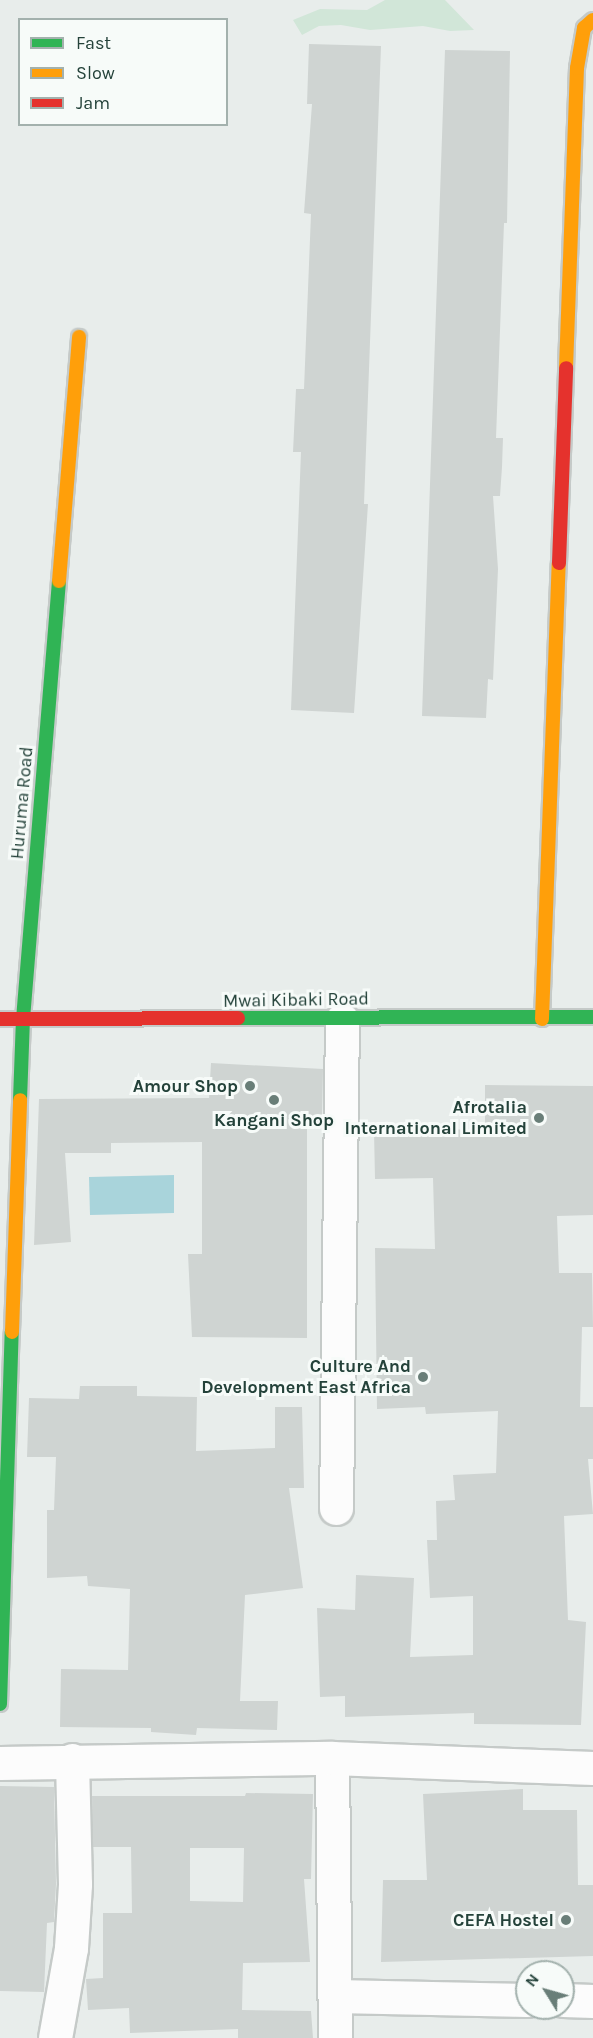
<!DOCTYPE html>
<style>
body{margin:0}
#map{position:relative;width:593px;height:2038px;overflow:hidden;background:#e8edeb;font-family:Karla,sans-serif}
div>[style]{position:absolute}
.green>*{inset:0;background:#d1e6d8}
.water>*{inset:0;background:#a9d4db}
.building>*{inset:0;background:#cfd4d2}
.roads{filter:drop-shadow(2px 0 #c5cac8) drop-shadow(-2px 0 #c5cac8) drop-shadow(0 2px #c5cac8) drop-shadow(0 -2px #c5cac8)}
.street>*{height:33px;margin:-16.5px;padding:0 16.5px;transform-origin:16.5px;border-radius:16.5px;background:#fcfcfc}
.fast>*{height:14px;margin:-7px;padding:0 7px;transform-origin:7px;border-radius:7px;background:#30b455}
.slow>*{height:14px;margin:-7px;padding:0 7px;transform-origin:7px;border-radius:7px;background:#ff9f0a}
.jam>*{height:14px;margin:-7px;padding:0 7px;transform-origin:7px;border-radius:7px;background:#e5322d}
.dots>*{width:16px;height:16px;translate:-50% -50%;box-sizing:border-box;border:3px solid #f7fbf9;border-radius:50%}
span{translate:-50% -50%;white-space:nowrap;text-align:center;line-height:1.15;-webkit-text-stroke:6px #f7fbf9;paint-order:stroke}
.street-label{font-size:18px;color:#24423a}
.poi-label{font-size:18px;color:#24423a;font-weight:700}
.right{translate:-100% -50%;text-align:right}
.legend{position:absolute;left:18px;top:18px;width:210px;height:108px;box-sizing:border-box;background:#f7fbf9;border:2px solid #a3b1ad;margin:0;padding:8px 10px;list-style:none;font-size:18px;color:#24423a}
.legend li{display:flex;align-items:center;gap:12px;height:30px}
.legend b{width:30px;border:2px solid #a3b1ad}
.north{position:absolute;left:515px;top:1960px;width:60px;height:60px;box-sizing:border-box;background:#f7fbf9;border:2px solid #a3b1ad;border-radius:50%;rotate:307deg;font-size:16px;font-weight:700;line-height:24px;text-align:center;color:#24423a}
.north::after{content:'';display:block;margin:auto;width:21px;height:27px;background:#697e78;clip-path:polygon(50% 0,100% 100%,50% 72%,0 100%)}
</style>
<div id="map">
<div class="green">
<i style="clip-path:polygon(385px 0,445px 0,474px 30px,450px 31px,423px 26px,370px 30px,341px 25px,319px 26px,302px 35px,293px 20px,320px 9px,367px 10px)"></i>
</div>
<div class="water">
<i style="clip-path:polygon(174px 1175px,174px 1213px,90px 1215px,89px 1177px)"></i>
</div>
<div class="building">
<i style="clip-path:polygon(309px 44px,381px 46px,364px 504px,368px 504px,354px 713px,291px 710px,301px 452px,293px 452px,296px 389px,304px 389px,311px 214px,304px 213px,312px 104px,307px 104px)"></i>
<i style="clip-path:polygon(445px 50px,510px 51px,507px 223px,504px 223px,496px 438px,503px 438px,502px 467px,500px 496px,493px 496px,498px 569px,493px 680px,488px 679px,486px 718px,422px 716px)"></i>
<i style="clip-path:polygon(211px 1063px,323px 1069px,322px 1118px,307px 1117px,307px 1338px,192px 1337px,188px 1254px,202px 1254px,202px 1142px,111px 1143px,111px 1153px,65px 1153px,71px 1242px,34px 1245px,39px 1099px,209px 1098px)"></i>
<i style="clip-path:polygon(485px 1085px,593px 1086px,593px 1215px,557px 1216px,559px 1273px,592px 1273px,593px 1327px,582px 1327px,580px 1407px,593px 1407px,593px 1459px,588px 1459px,593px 1514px,564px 1516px,568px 1620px,586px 1622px,581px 1725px,474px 1724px,474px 1713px,345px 1717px,345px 1696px,320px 1697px,317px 1608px,355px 1610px,356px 1575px,414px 1578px,410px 1657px,473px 1655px,473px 1596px,430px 1598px,427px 1540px,437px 1540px,436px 1501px,455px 1500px,453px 1475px,496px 1473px,498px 1411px,426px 1414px,425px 1407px,377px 1409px,375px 1248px,435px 1249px,433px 1178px,375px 1179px,374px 1131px,485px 1129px)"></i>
<i style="clip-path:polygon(80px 1386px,137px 1386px,137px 1396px,197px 1397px,196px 1451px,275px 1448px,275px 1407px,302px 1407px,304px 1488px,289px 1488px,303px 1588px,245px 1595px,240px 1701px,278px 1701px,277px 1730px,197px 1728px,196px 1735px,151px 1732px,151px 1728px,60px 1727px,61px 1669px,128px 1670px,130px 1589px,88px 1586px,87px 1576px,47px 1578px,47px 1510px,54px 1510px,56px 1457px,27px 1457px,29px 1398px,79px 1399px)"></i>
<i style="clip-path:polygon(0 1786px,54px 1787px,56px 1884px,54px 1922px,47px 1923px,44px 1992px,0 1991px)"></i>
<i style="clip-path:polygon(523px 1789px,523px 1810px,577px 1810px,578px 1885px,593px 1885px,593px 1956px,381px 1962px,383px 1880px,427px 1880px,423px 1794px)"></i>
<i style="clip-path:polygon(evenodd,246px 1793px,313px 1794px,311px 1879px,304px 1879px,310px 1962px,243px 1963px,242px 2010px,311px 2011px,313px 2038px,238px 2038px,238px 2029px,130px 2033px,129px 2008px,88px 2010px,86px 1979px,103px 1978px,103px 1913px,132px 1913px,131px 1847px,93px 1847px,92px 1796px,245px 1796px,246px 1793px,190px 1848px,244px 1848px,243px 1902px,190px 1901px,190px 1848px)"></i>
</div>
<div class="roads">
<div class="street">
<i style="left:336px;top:1508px;width:488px;rotate:-89.3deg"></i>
<i style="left:332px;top:1758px;width:280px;rotate:89.4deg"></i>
<i style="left:0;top:1763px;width:332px;rotate:-0.9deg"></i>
<i style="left:332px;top:1758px;width:261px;rotate:2.2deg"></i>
<i style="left:335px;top:1996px;width:192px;rotate:1.2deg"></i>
<i style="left:563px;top:2000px;width:30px;rotate:2deg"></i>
<i style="left:55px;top:2038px;width:91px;rotate:-79.9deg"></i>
<i style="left:71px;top:1948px;width:64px;rotate:-86.4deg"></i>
<i style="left:75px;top:1884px;width:124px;rotate:-91.4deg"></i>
</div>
<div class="fast">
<i style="left:238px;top:1018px;width:355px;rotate:-0.2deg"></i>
<i style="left:20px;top:1100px;width:81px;rotate:-87.9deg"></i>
<i style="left:23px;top:1019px;width:439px;rotate:-85.3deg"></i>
<i style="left:0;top:1704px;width:372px;rotate:-88.2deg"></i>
</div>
<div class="slow">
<i style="left:566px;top:368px;width:300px;rotate:-87.9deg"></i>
<i style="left:577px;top:68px;width:41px;rotate:-80.1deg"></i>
<i style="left:584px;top:28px;width:12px;rotate:-42deg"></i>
<i style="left:59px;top:581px;width:245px;rotate:-85.3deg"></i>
<i style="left:542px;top:1019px;width:456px;rotate:-87.9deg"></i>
<i style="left:12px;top:1332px;width:232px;rotate:-88deg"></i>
</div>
<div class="jam">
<i style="left:559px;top:563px;width:195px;rotate:-87.9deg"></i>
<i style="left:0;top:1019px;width:238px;rotate:-0.2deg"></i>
</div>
</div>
<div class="dots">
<i style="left:250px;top:1086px;background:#697e78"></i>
<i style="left:274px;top:1100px;background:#697e78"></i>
<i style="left:539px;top:1118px;background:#697e78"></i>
<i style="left:423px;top:1377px;background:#697e78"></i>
<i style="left:566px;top:1920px;background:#697e78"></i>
</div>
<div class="street-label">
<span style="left:22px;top:803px;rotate:-85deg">Huruma Road</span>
<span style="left:296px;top:1000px;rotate:-1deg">Mwai Kibaki Road</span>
</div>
<div class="poi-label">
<span class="right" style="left:238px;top:1086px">Amour Shop</span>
<span class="right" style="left:527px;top:1118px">Afrotalia<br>International Limited</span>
<span style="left:274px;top:1120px">Kangani Shop</span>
<span class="right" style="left:411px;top:1377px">Culture And<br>Development East Africa</span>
<span class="right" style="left:554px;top:1920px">CEFA Hostel</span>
</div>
<ul class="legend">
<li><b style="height:8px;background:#30b455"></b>Fast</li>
<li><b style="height:8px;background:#ff9f0a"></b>Slow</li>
<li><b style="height:8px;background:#e5322d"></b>Jam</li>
</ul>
<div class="north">N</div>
</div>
